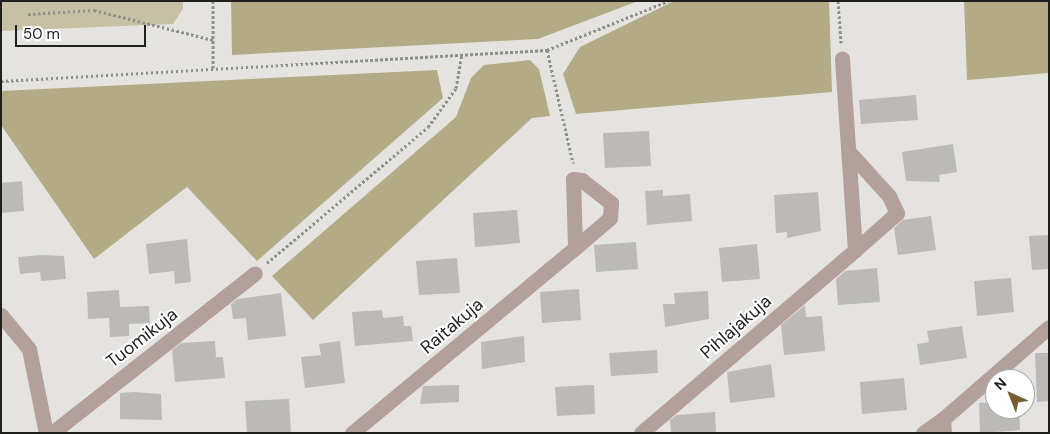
<!DOCTYPE html>
<style>
body{margin:0}
#map{position:relative;width:1050px;height:434px;overflow:hidden;background:#e4e3df;font-family:"DM Sans",sans-serif}
div>[style]{position:absolute}
.green>*{inset:0;background:#c6c0a4}
.forest>*{inset:0;background:#b3ab86}
.building>*{inset:0;background:#bbbab6}
.path>*{height:3px;margin-top:-1.5px;transform-origin:0;background:repeating-linear-gradient(90deg,#8f8f8c 0 2.5px,transparent 0 5px)}
.minor>*{height:15px;margin:-7.5px;padding:0 7.5px;transform-origin:7.5px;border-radius:7.5px;background:#b3a09b}
span{translate:-50% -50%;white-space:nowrap;text-align:center;line-height:1.15;-webkit-text-stroke:4px #fff;paint-order:stroke}
.street-label{font-size:18px;color:#1f1f1d}
.frame{position:absolute;inset:0;border:2px solid #1f1f1d;pointer-events:none}
.north{position:absolute;left:985px;top:369px;width:50px;height:50px;box-sizing:border-box;background:#fff;border:1px solid #a5a5a5;border-radius:50%;rotate:316deg;font-size:14px;font-weight:700;line-height:20px;text-align:center;color:#1f1f1d}
.north::after{content:'';display:block;margin:auto;width:18px;height:22px;background:#785d2f;clip-path:polygon(50% 0,100% 100%,50% 72%,0 100%)}
.scale{position:absolute;left:15px;top:25px;width:131px;height:22px;box-sizing:border-box;border:2px solid #1f1f1d;border-top:0;padding-left:6px;font-size:15px;line-height:18px;white-space:nowrap;color:#1f1f1d;-webkit-text-stroke:4px #fff;paint-order:stroke}
</style>
<div id="map">
<div class="green">
<i style="clip-path:polygon(1px 1px,183px 1px,183px 9px,173px 24px,1px 31px)"></i>
</div>
<div class="forest">
<i style="clip-path:polygon(231px 1px,638px 1px,538px 39px,232px 55px)"></i>
<i style="clip-path:polygon(674px 1px,829px 1px,832px 92px,576px 114px,563px 74px,580px 47px)"></i>
<i style="clip-path:polygon(964px 1px,1049px 1px,1049px 73px,967px 80px)"></i>
<i style="clip-path:polygon(530px 60px,539px 69px,550px 116px,532px 118px,313px 320px,272px 276px,456px 117px,471px 78px,484px 65px)"></i>
<i style="clip-path:polygon(437px 70px,443px 98px,257px 261px,187px 187px,94px 259px,1px 125px,1px 91px)"></i>
</div>
<div class="building">
<i style="clip-path:polygon(916px 95px,918px 120px,861px 124px,859px 100px)"></i>
<i style="clip-path:polygon(649px 131px,651px 166px,605px 168px,603px 133px)"></i>
<i style="clip-path:polygon(953px 144px,957px 172px,939px 175px,940px 182px,906px 181px,902px 152px)"></i>
<i style="clip-path:polygon(22px 181px,24px 211px,1px 213px,1px 183px)"></i>
<i style="clip-path:polygon(663px 190px,663px 196px,690px 194px,692px 221px,647px 225px,645px 191px)"></i>
<i style="clip-path:polygon(818px 192px,821px 231px,787px 238px,787px 232px,776px 233px,774px 195px)"></i>
<i style="clip-path:polygon(517px 210px,520px 243px,475px 247px,473px 213px)"></i>
<i style="clip-path:polygon(931px 216px,936px 250px,898px 255px,894px 228px,903px 220px)"></i>
<i style="clip-path:polygon(1049px 235px,1049px 269px,1032px 270px,1029px 236px)"></i>
<i style="clip-path:polygon(187px 239px,191px 282px,175px 284px,174px 271px,149px 274px,146px 244px)"></i>
<i style="clip-path:polygon(636px 242px,638px 269px,596px 272px,594px 245px)"></i>
<i style="clip-path:polygon(757px 244px,760px 279px,722px 282px,719px 248px)"></i>
<i style="clip-path:polygon(41px 255px,64px 256px,66px 279px,41px 281px,40px 272px,20px 274px,18px 257px)"></i>
<i style="clip-path:polygon(457px 258px,460px 293px,419px 295px,416px 261px)"></i>
<i style="clip-path:polygon(877px 268px,880px 302px,838px 305px,836px 279px,845px 271px)"></i>
<i style="clip-path:polygon(1011px 278px,1014px 312px,977px 316px,974px 281px)"></i>
<i style="clip-path:polygon(579px 289px,581px 320px,542px 323px,540px 292px)"></i>
<i style="clip-path:polygon(119px 290px,120px 307px,149px 306px,150px 323px,129px 324px,129px 336px,110px 337px,109px 318px,88px 319px,87px 292px)"></i>
<i style="clip-path:polygon(708px 291px,709px 319px,665px 327px,663px 304px,675px 304px,674px 293px)"></i>
<i style="clip-path:polygon(281px 293px,286px 336px,248px 340px,246px 318px,233px 319px,231px 304px,238px 299px)"></i>
<i style="clip-path:polygon(805px 305px,806px 317px,822px 316px,825px 351px,784px 355px,781px 325px)"></i>
<i style="clip-path:polygon(382px 310px,383px 318px,403px 316px,404px 326px,411px 326px,413px 341px,355px 346px,352px 312px)"></i>
<i style="clip-path:polygon(962px 326px,967px 358px,920px 365px,917px 344px,929px 342px,927px 331px)"></i>
<i style="clip-path:polygon(524px 336px,525px 362px,482px 369px,481px 342px)"></i>
<i style="clip-path:polygon(215px 341px,216px 357px,223px 357px,225px 378px,175px 382px,172px 350px,181px 343px)"></i>
<i style="clip-path:polygon(340px 341px,345px 383px,305px 388px,301px 357px,321px 355px,319px 344px)"></i>
<i style="clip-path:polygon(657px 350px,658px 373px,611px 376px,609px 353px)"></i>
<i style="clip-path:polygon(1035px 353px,1049px 353px,1049px 401px,1037px 402px)"></i>
<i style="clip-path:polygon(771px 364px,775px 397px,730px 403px,727px 372px)"></i>
<i style="clip-path:polygon(904px 378px,907px 410px,862px 414px,860px 382px)"></i>
<i style="clip-path:polygon(459px 385px,459px 402px,420px 404px,423px 386px)"></i>
<i style="clip-path:polygon(594px 385px,595px 414px,557px 416px,555px 387px)"></i>
<i style="clip-path:polygon(134px 392px,161px 394px,162px 420px,120px 419px,120px 393px)"></i>
<i style="clip-path:polygon(289px 399px,291px 433px,247px 433px,245px 401px)"></i>
<i style="clip-path:polygon(995px 402px,995px 409px,1019px 409px,1020px 430px,980px 433px,979px 403px)"></i>
<i style="clip-path:polygon(715px 412px,716px 433px,671px 433px,670px 420px,677px 415px)"></i>
</div>
<div class="path">
<i style="left:213px;top:1px;width:67px;rotate:90deg"></i>
<i style="left:838px;top:1px;width:42px;rotate:85.9deg"></i>
<i style="left:28px;top:14px;width:66px;rotate:-3.5deg"></i>
<i style="left:94px;top:10px;width:123px;rotate:14.1deg"></i>
<i style="left:547px;top:50px;width:116px;rotate:77deg"></i>
<i style="left:1px;top:81px;width:547px;rotate:-3.25deg"></i>
<i style="left:547px;top:50px;width:131px;rotate:-22deg"></i>
<i style="left:267px;top:263px;width:211px;rotate:-40.2deg"></i>
<i style="left:428px;top:127px;width:48px;rotate:-54.3deg"></i>
<i style="left:456px;top:88px;width:35px;rotate:-80deg"></i>
</div>
<div class="minor">
<i style="left:851px;top:154px;width:57px;rotate:47.9deg"></i>
<i style="left:889px;top:196px;width:19px;rotate:65deg"></i>
<i style="left:897px;top:213px;width:56px;rotate:138.6deg"></i>
<i style="left:1px;top:315px;width:44px;rotate:50.5deg"></i>
<i style="left:29px;top:349px;width:86px;rotate:78.6deg"></i>
<i style="left:52px;top:433px;width:258px;rotate:-38.2deg"></i>
<i style="left:352px;top:433px;width:290px;rotate:-39.7deg"></i>
<i style="left:575px;top:248px;width:46px;rotate:-40.6deg"></i>
<i style="left:610px;top:218px;width:15px;rotate:-86deg"></i>
<i style="left:611px;top:203px;width:37px;rotate:-142deg"></i>
<i style="left:582px;top:180px;width:9px;rotate:-174deg"></i>
<i style="left:573px;top:179px;width:69px;rotate:88.3deg"></i>
<i style="left:641px;top:433px;width:282px;rotate:-40.5deg"></i>
<i style="left:855px;top:250px;width:192px;rotate:-93.9deg"></i>
<i style="left:923px;top:433px;width:24px;rotate:-35deg"></i>
<i style="left:944px;top:433px;width:14px;rotate:-94deg"></i>
<i style="left:943px;top:419px;width:140px;rotate:-41deg"></i>
</div>
<div class="street-label">
<span style="left:452px;top:326px;rotate:-40deg">Raitakuja</span>
<span style="left:736px;top:327px;rotate:-41deg">Pihlajakuja</span>
<span style="left:142px;top:338px;rotate:-38deg">Tuomikuja</span>
</div>
<div class="frame"></div>
<div class="north">N</div>
<div class="scale">50 m</div>
</div>
